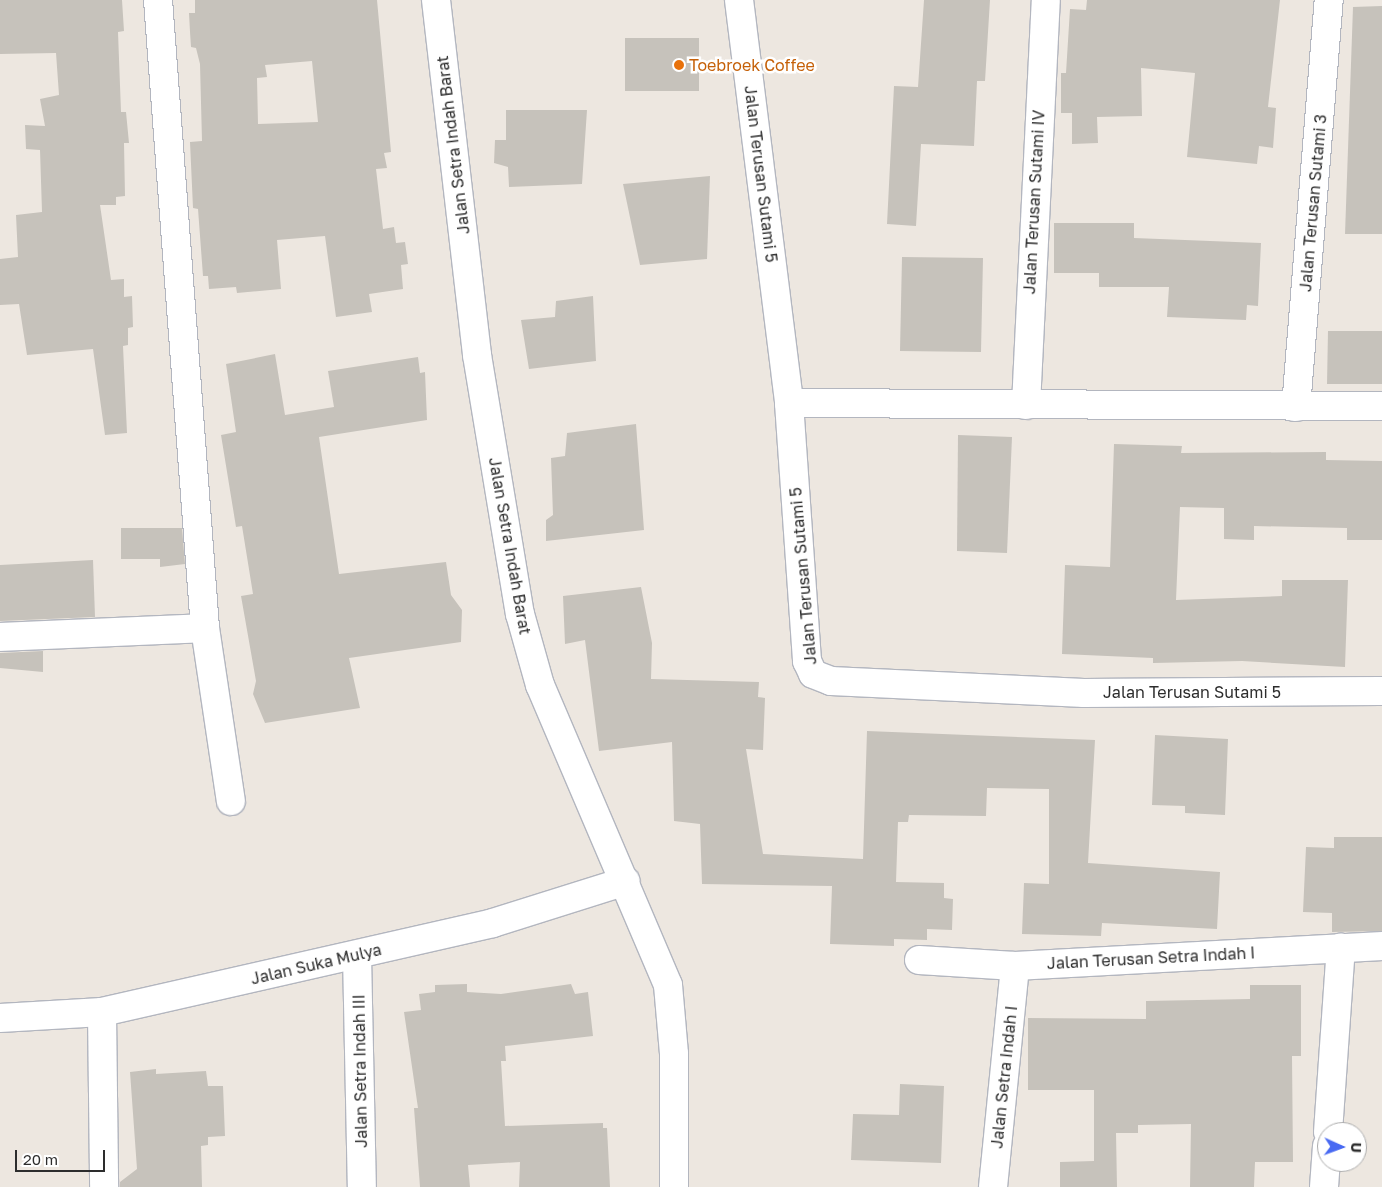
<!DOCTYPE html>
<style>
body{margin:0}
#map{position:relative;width:1382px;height:1187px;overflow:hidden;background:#ede7e0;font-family:"Golos Text",sans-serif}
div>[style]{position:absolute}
.building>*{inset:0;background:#c6c2bb}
.roads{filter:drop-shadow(1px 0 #b3b6bf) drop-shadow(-1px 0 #b3b6bf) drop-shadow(0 1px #b3b6bf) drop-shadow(0 -1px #b3b6bf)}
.minor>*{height:28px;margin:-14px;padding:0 14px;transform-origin:14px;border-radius:14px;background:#fff}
.dots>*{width:14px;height:14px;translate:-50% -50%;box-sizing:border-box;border:2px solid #fff;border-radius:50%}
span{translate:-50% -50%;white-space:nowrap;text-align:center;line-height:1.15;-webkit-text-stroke:5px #fff;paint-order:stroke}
.food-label{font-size:16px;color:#c56008}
.left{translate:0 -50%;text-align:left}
.street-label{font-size:16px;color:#2d2d2d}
.north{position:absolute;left:1317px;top:1122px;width:50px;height:50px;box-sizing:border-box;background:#fff;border:1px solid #ababab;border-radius:50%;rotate:92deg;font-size:14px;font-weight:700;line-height:20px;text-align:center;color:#2d2d2d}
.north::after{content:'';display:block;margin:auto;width:18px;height:22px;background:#4869f2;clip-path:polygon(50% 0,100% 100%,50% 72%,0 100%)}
.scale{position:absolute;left:15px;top:1150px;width:90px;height:22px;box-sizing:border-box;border:2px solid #2d2d2d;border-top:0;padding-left:6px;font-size:15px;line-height:18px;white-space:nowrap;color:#2d2d2d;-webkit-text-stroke:4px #fff;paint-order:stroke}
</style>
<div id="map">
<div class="building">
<i style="clip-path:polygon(0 0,122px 0,124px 31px,118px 32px,121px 112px,126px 112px,129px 143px,124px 143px,125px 196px,116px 197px,116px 205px,100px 205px,111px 280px,124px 279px,124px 297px,132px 296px,133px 327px,128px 328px,128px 345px,123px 346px,127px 433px,105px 435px,93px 349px,27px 355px,19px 304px,0 305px,0 259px,18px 257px,16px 215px,42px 212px,40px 150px,26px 149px,25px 125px,45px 126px,40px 99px,59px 95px,56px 53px,0 54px)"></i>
<i style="clip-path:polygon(evenodd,195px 0,377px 0,391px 152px,384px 153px,387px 168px,376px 169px,383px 229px,394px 227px,396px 243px,405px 242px,408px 264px,401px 265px,403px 289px,369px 294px,372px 312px,336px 317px,325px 236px,277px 240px,281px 289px,237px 293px,236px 287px,209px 289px,208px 276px,203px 276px,198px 209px,193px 208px,190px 142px,202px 141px,200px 64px,196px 48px,191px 47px,190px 32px,189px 13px,195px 13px,195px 0,312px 61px,318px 122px,258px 124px,257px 78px,267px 77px,265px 65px,312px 61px)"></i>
<i style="clip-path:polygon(924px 0,990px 0,985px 81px,977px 81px,974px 146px,921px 144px,916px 226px,887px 224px,894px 86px,918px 87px)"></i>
<i style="clip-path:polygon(1087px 0,1280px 0,1268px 107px,1276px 108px,1273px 148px,1259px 146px,1257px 164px,1187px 157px,1195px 73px,1141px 68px,1142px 116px,1097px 117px,1098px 143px,1072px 144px,1072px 113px,1061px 113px,1061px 73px,1066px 73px,1070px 9px,1086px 10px)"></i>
<i style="clip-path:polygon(1382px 6px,1382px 234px,1345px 234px,1353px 7px)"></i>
<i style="clip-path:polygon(625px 38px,699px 38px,699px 91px,625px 91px)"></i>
<i style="clip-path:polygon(506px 110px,587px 110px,582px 184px,509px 187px,508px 167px,494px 163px,495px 140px,506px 140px)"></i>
<i style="clip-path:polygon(710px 176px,707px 259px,640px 265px,623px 184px)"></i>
<i style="clip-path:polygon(1054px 223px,1134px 223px,1134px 238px,1261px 243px,1258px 306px,1247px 305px,1246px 320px,1167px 317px,1169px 287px,1099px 287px,1099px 273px,1054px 273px)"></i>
<i style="clip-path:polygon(902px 257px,983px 258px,981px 352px,900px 351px)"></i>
<i style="clip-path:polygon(593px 296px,596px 361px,529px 369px,521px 320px,555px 317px,556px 301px)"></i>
<i style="clip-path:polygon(1328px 331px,1382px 331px,1382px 384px,1327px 384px)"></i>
<i style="clip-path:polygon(275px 354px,285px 415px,334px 407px,328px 371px,418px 357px,420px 373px,425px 372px,427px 420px,319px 437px,339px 574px,446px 562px,451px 595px,462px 610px,461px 642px,349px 658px,360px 708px,265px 723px,253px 694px,256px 681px,241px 596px,253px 594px,242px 526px,236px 527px,221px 435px,236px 432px,226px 364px)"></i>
<i style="clip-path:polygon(636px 424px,644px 530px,546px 541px,546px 520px,553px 515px,551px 458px,565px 456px,567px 433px)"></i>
<i style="clip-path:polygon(958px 435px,1012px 437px,1007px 553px,957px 551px)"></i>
<i style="clip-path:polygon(1114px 444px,1182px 446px,1181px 453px,1326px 452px,1326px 460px,1382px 461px,1382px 540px,1347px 540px,1347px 528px,1254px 526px,1254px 540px,1224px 539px,1224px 508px,1180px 507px,1176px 600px,1282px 596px,1282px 580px,1348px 580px,1345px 667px,1242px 661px,1153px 663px,1153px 658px,1062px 654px,1065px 565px,1110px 567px)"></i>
<i style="clip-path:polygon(121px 528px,182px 528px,185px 564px,160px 567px,160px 559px,121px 559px)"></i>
<i style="clip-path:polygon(93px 560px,95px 617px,0 621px,0 565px)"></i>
<i style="clip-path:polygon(641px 587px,652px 643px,651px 679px,759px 682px,758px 697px,765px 698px,763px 750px,746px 749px,763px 854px,863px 859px,867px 731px,1095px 740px,1088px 863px,1220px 872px,1217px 929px,1102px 923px,1101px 936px,1022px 934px,1024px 883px,1049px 884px,1049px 789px,987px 788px,986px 816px,909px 815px,908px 822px,898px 822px,896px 882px,944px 883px,944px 898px,953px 899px,952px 930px,927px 929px,927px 940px,894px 939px,894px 946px,830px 944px,832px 886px,702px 884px,700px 824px,674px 821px,672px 742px,599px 751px,585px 640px,565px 644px,563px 596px)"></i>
<i style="clip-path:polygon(43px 651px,43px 672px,0 668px,0 653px)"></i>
<i style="clip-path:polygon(1155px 735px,1228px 739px,1225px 815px,1185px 813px,1185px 806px,1152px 805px)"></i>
<i style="clip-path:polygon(1334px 837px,1382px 837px,1382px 931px,1332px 932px,1332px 913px,1303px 912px,1306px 847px,1334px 848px)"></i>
<i style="clip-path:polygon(467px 984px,467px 992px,501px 994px,571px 984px,575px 994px,588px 992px,593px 1036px,505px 1046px,506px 1061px,501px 1061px,505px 1126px,603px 1123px,603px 1128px,607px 1128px,610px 1187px,519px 1187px,520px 1162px,468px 1165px,470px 1187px,420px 1187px,414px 1108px,418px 1108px,404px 1012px,421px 1010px,419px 994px,435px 992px,435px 985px)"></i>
<i style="clip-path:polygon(1250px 985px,1301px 985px,1301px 1056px,1292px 1056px,1293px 1162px,1255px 1162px,1254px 1187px,1190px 1187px,1191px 1124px,1138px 1125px,1138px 1133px,1116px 1133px,1117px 1187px,1060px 1187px,1060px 1162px,1094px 1161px,1094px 1090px,1028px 1090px,1028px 1018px,1146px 1019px,1146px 1001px,1250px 999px)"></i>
<i style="clip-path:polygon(156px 1069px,156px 1074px,206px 1071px,208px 1086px,223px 1086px,225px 1136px,208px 1137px,208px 1145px,201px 1146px,202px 1187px,120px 1187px,120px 1182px,137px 1169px,130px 1072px)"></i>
<i style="clip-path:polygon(900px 1084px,944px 1086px,941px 1163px,851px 1160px,853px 1114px,899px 1115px)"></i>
</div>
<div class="roads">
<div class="minor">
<i style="left:158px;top:0;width:630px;rotate:85.72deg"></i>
<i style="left:205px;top:628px;width:175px;rotate:81.5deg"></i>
<i style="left:436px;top:0;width:357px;rotate:83.4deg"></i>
<i style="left:477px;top:355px;width:263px;rotate:80.6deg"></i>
<i style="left:520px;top:614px;width:74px;rotate:74.3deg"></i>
<i style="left:540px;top:685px;width:326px;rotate:66.9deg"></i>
<i style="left:668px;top:985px;width:69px;rotate:85deg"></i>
<i style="left:674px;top:1054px;width:133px;rotate:90deg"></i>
<i style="left:739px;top:0;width:406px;rotate:82.9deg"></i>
<i style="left:789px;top:403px;width:259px;rotate:86deg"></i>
<i style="left:807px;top:661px;width:14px;rotate:65deg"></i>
<i style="left:813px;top:674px;width:19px;rotate:21deg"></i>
<i style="left:831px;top:681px;width:253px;rotate:2.7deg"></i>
<i style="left:1084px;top:693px;width:298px;rotate:-0.4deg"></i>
<i style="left:789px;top:403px;width:593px;rotate:0.29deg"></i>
<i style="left:1026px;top:405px;width:405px;rotate:-87.2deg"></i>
<i style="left:1296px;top:407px;width:408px;rotate:-85.4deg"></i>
<i style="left:0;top:637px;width:205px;rotate:-2.5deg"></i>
<i style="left:357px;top:955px;width:232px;rotate:88.8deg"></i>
<i style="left:919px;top:960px;width:96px;rotate:3.6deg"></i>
<i style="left:1015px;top:966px;width:368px;rotate:-3.1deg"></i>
<i style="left:102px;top:1012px;width:175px;rotate:89.3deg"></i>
<i style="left:0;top:1018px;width:102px;rotate:-3.4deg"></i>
<i style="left:102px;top:1012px;width:401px;rotate:-12.8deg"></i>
<i style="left:493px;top:923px;width:139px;rotate:-17.5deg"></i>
<i style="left:1328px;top:1132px;width:185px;rotate:-86deg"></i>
<i style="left:993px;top:1187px;width:222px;rotate:-84.3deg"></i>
<i style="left:1324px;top:1187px;width:41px;rotate:-85.8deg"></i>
</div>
</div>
<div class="dots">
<i style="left:679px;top:65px;background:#e8710a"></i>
</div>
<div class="food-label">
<span class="left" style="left:689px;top:65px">Toebroek Coffee</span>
</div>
<div class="street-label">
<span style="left:453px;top:145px;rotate:-97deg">Jalan Setra Indah Barat</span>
<span style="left:761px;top:174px;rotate:83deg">Jalan Terusan Sutami 5</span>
<span style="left:1034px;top:202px;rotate:-87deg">Jalan Terusan Sutami IV</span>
<span style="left:1313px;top:203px;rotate:-85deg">Jalan Terusan Sutami 3</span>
<span style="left:510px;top:546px;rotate:80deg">Jalan Setra Indah Barat</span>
<span style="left:803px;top:576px;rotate:-95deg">Jalan Terusan Sutami 5</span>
<span style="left:1192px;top:692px">Jalan Terusan Sutami 5</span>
<span style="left:1151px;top:958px;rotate:-3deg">Jalan Terusan Setra Indah I</span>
<span style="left:316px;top:964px;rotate:-13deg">Jalan Suka Mulya</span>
<span style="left:360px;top:1071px;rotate:-91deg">Jalan Setra Indah III</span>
<span style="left:1004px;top:1077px;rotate:-84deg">Jalan Setra Indah I</span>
</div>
<div class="north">U</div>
<div class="scale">20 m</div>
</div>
